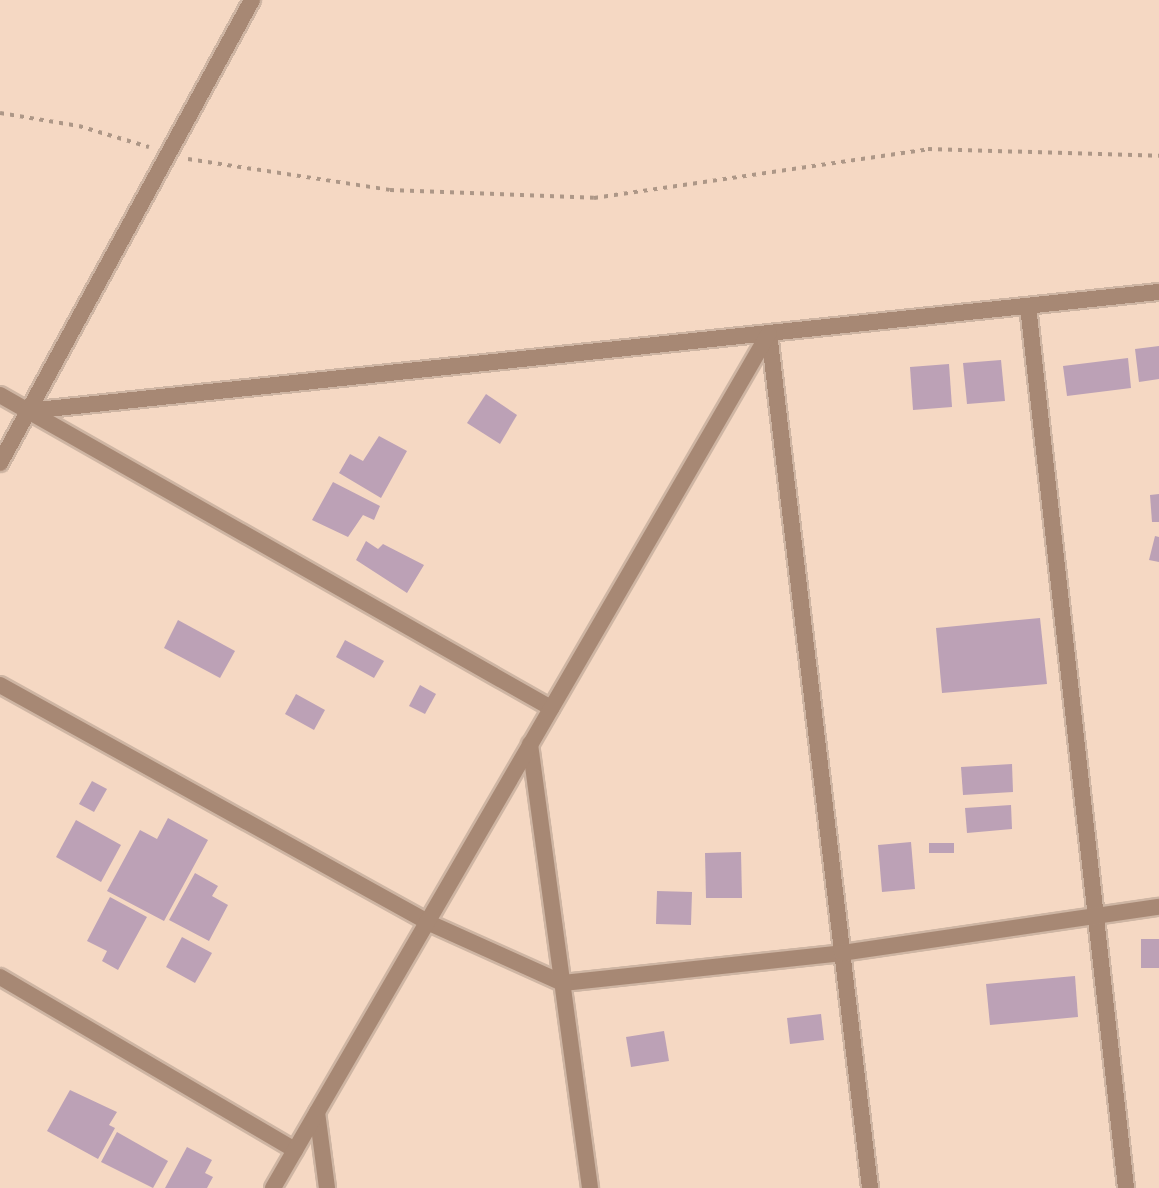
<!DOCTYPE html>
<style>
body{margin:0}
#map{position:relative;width:1159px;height:1188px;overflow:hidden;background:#f5d8c3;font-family:Raleway,sans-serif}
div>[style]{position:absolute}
.building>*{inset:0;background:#bca1b6}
.path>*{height:4px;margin-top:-2px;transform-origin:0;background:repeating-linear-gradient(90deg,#ad9787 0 4px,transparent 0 10px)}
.roads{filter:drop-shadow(2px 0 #ceb5a3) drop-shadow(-2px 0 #ceb5a3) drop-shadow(0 2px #ceb5a3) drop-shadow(0 -2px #ceb5a3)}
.minor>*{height:16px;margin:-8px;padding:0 8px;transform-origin:8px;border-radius:8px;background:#a78874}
span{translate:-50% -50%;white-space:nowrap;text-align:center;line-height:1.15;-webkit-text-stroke:6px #f5d8c3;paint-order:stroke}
</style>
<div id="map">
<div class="building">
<i style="clip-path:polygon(1159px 346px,1159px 379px,1139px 382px,1135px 349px)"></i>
<i style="clip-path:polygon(1128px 358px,1131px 388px,1067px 396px,1063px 366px)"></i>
<i style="clip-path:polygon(1001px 360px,1005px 401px,967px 404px,963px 363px)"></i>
<i style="clip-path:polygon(949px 364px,952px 407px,913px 410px,910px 367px)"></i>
<i style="clip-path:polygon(486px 394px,517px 415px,500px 444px,467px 423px)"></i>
<i style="clip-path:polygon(379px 436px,407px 451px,381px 498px,339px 473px,350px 454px,363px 461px)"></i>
<i style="clip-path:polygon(333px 482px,380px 506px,374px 520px,363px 515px,348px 537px,312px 520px)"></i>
<i style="clip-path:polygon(1159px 494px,1159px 522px,1152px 522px,1150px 495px)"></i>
<i style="clip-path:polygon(1155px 536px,1159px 537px,1159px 562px,1149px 560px)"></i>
<i style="clip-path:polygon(366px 541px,378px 549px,383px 544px,424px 565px,407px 593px,356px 560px)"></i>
<i style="clip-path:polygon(1040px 618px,1047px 684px,942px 693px,936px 628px)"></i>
<i style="clip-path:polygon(178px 620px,235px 651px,220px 678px,164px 648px)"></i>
<i style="clip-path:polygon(345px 640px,384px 661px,374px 678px,336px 657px)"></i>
<i style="clip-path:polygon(420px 685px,436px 694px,425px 714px,409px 706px)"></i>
<i style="clip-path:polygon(296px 694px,325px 710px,314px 730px,285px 714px)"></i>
<i style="clip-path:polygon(1012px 764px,1013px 792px,963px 795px,961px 767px)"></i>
<i style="clip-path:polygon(92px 781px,107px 789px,94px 812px,79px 804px)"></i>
<i style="clip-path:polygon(1011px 805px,1012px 829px,967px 833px,965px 808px)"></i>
<i style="clip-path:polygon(168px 818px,208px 840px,164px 921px,107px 891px,140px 830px,157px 839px)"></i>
<i style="clip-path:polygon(76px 820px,121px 845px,101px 882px,56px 857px)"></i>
<i style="clip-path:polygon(911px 842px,915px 889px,882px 892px,878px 845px)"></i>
<i style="clip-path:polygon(929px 843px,954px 843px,954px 853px,929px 853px)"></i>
<i style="clip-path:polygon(741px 852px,742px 898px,706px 898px,705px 853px)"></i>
<i style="clip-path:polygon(195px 873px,218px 886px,212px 896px,228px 905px,209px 941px,169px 920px)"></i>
<i style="clip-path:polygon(657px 891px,692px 892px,691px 925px,656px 924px)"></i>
<i style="clip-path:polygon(110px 897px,147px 917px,118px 970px,102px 961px,107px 951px,87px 941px)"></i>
<i style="clip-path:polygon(182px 937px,212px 953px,195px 983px,166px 967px)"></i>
<i style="clip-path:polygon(1141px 939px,1159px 939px,1159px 968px,1141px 968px)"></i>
<i style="clip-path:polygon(1075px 976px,1078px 1017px,990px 1025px,986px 984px)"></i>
<i style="clip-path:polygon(821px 1014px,824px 1040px,790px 1044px,787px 1018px)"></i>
<i style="clip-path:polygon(664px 1031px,669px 1061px,631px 1067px,626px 1037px)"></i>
<i style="clip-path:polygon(70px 1090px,117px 1112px,109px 1125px,115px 1128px,98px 1159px,47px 1131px)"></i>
<i style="clip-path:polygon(117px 1132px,168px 1161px,153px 1188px,101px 1162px)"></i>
<i style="clip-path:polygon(187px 1147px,212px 1160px,205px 1173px,213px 1177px,207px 1188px,165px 1188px)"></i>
</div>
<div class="path">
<i style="left:0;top:113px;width:80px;rotate:9.3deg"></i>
<i style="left:79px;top:126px;width:73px;rotate:16.7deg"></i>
<i style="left:188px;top:159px;width:204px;rotate:8.7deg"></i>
<i style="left:390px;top:190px;width:204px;rotate:2.2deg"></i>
<i style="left:594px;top:198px;width:338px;rotate:-8.3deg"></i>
<i style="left:928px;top:149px;width:231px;rotate:1.7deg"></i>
</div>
<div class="roads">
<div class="minor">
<i style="left:1028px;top:306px;width:887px;rotate:83.66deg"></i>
<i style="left:769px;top:333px;width:861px;rotate:83.26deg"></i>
<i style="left:0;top:395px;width:634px;rotate:29.6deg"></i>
<i style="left:28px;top:411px;width:1137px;rotate:-6.01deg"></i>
<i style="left:0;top:463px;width:527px;rotate:-61.44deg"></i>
<i style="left:0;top:685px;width:488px;rotate:29deg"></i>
<i style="left:427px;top:922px;width:149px;rotate:24.2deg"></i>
<i style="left:563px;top:983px;width:281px;rotate:-6.1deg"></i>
<i style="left:842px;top:953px;width:320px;rotate:-8.3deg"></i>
<i style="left:530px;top:744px;width:448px;rotate:82.3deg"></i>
<i style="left:0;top:977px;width:342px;rotate:30.4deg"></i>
<i style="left:317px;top:1112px;width:77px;rotate:82.5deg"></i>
<i style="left:273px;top:1188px;width:988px;rotate:-59.88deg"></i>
</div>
</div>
</div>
